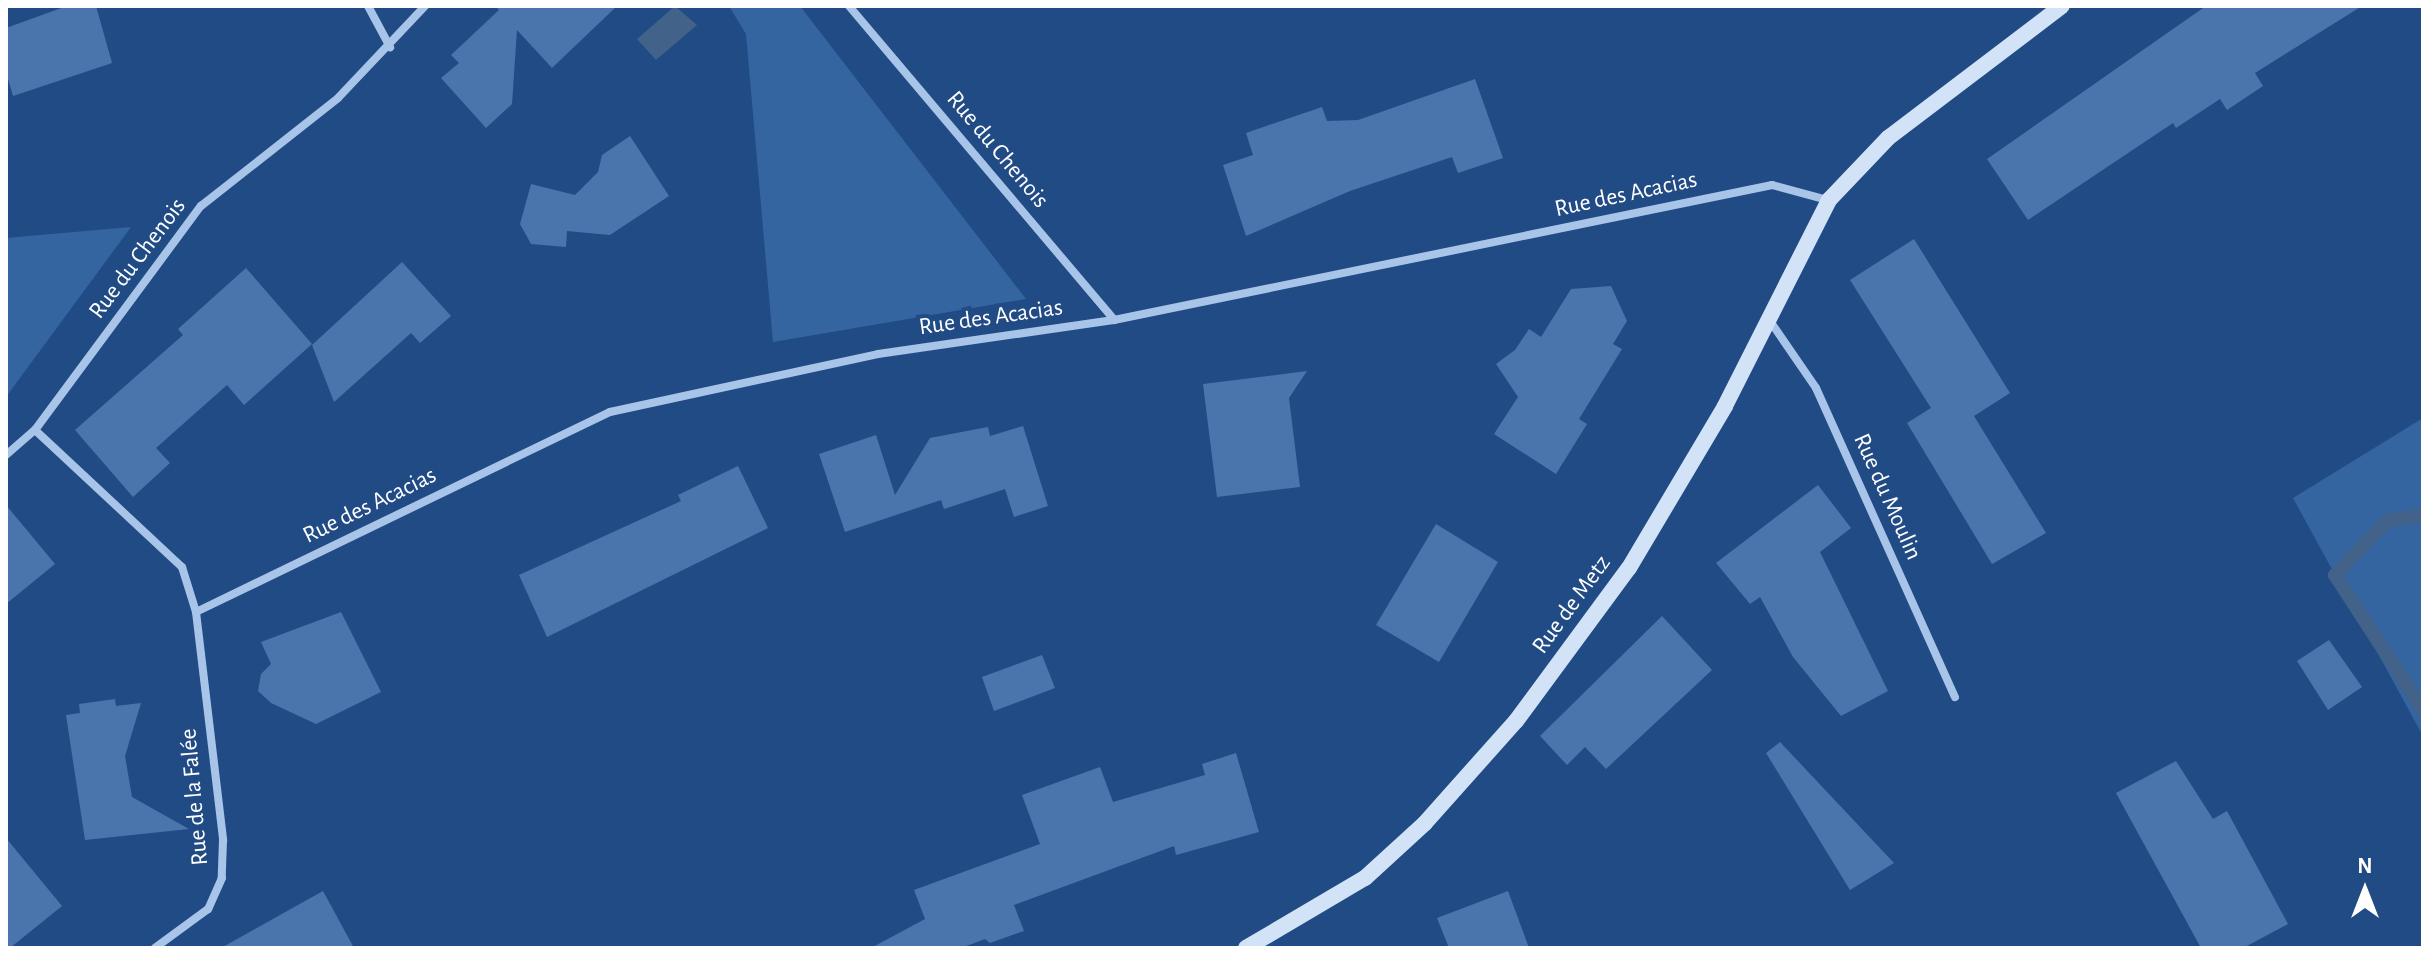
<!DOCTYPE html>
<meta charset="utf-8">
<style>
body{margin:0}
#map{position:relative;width:2429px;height:954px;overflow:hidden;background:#214b84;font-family:"Alegreya Sans",sans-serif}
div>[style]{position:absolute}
.green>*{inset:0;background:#3465a1}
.water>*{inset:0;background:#42628a}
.stream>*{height:14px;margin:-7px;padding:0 7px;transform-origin:7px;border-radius:7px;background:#42628a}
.building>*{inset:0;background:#4975ac}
.minor>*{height:8px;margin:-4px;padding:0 4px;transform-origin:4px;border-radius:4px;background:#a8c5e9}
.secondary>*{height:16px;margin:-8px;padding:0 8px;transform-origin:8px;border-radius:8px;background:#d3e3f7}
span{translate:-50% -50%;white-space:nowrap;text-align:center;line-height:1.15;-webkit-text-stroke:8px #214b84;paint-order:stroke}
.street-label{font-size:24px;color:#fff}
.frame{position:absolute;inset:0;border:8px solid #fff;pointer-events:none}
.north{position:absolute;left:2325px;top:850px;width:80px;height:80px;-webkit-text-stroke:6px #214b84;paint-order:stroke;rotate:0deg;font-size:22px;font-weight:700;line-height:32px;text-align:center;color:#fff}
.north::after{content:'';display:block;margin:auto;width:28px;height:36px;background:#fff;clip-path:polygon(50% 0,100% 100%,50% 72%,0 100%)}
</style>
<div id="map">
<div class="green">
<i style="clip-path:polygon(729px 6px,800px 6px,1026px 299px,773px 342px,746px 34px)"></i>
<i style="clip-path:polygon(131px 227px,6px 397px,6px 238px)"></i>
<i style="clip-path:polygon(2423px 418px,2423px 736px,2293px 498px)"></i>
</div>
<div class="water">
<i style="clip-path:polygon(675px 6px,697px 25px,656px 60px,637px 39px)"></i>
</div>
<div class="stream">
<i style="left:2423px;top:515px;width:36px;rotate:171deg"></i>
<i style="left:2387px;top:521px;width:75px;rotate:133.9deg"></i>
<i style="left:2335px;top:575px;width:161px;rotate:56.9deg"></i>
</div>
<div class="building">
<i style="clip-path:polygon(67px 6px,96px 6px,112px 63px,13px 96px,6px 72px,6px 28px)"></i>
<i style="clip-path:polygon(495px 6px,617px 6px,552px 68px,517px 30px,512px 104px,486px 128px,441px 78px,459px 63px,451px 55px,499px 10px)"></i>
<i style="clip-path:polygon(2206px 6px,2362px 6px,2255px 73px,2263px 86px,2227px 110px,2220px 99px,2176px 128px,2173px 123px,2028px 220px,1987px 159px)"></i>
<i style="clip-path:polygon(1475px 79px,1503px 158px,1458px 173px,1452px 157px,1350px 191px,1246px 236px,1223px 165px,1253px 155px,1246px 133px,1322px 107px,1327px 121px,1358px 120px)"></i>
<i style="clip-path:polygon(630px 136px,669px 196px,610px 235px,567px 231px,566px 247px,531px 244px,520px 224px,531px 184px,575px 195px,598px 172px,602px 155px)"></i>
<i style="clip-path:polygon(1914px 239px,2010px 393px,1974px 416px,2046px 533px,1992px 564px,1907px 423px,1931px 408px,1850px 280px)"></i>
<i style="clip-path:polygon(402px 262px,451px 316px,420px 343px,411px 333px,334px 402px,312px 345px)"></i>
<i style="clip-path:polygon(246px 268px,312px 344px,244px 405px,227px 385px,156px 448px,170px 463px,133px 497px,75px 430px,183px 335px,178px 329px)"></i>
<i style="clip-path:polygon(1611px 286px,1627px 321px,1613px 344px,1622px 349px,1579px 419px,1587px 424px,1556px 474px,1494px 434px,1518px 397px,1496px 364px,1515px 350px,1529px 329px,1541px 337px,1571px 289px)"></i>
<i style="clip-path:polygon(1307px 371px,1289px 398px,1300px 487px,1217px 497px,1203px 384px)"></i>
<i style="clip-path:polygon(1023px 426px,1048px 506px,1014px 517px,1005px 489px,944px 509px,941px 500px,845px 532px,819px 454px,876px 435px,895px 495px,930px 438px,988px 427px,990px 436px)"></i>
<i style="clip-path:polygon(738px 466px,768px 528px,547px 637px,519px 575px,681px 501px,678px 495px)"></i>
<i style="clip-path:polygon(1818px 485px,1851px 528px,1820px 552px,1888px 691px,1841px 716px,1793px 657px,1760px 597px,1750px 604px,1716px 563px)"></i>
<i style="clip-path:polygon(6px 505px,55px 564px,6px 604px)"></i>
<i style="clip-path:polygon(1436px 524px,1498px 562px,1439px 662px,1376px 625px)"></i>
<i style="clip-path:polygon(341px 612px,381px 692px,316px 724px,271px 703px,258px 691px,261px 674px,271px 664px,261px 642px)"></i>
<i style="clip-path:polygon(1662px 616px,1712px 670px,1606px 769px,1585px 747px,1567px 765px,1540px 736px)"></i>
<i style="clip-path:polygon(2329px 640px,2362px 687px,2328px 710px,2297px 661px)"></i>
<i style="clip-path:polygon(1042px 655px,1055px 688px,994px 711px,982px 677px)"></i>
<i style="clip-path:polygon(115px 699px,116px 706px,141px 703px,125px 756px,132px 797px,189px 829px,85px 840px,66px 715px,80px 713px,79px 704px)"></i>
<i style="clip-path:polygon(1780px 742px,1894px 863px,1850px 890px,1766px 753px)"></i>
<i style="clip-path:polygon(1236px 753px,1259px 832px,1176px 855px,1174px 846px,1014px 905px,1024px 931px,990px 943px,985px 939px,961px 948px,871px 948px,925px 919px,914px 890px,1040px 844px,1022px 795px,1100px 767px,1113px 802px,1205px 775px,1202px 764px)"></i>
<i style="clip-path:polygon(2176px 761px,2213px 819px,2227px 811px,2288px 924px,2243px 948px,2201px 948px,2116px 793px)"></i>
<i style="clip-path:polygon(6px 838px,62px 906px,10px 948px,6px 948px)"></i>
<i style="clip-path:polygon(323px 891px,354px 948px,221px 948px)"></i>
<i style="clip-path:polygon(1508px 891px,1529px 948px,1449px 948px,1437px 918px)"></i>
</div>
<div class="minor">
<i style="left:368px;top:6px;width:47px;rotate:61.8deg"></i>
<i style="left:849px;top:6px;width:411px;rotate:49.8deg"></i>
<i style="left:1770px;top:321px;width:81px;rotate:55.5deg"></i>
<i style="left:1816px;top:388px;width:339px;rotate:65.8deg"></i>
<i style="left:35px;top:430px;width:201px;rotate:43deg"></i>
<i style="left:182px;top:567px;width:47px;rotate:72.7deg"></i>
<i style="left:196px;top:612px;width:230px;rotate:83.2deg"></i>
<i style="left:223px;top:840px;width:38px;rotate:92deg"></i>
<i style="left:222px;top:878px;width:34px;rotate:114deg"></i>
<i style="left:208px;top:909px;width:66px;rotate:143.7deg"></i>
<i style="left:6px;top:455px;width:38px;rotate:-41deg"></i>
<i style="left:35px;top:430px;width:279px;rotate:-53.5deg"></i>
<i style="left:201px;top:206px;width:174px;rotate:-38.2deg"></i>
<i style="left:338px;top:98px;width:127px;rotate:-46.6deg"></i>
<i style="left:196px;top:612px;width:460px;rotate:-25.8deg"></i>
<i style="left:610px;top:412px;width:274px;rotate:-12.2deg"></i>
<i style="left:878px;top:354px;width:238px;rotate:-8.2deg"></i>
<i style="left:1114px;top:320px;width:672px;rotate:-11.59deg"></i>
<i style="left:1772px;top:185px;width:58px;rotate:15deg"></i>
</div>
<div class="secondary">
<i style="left:1246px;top:948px;width:138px;rotate:-30.5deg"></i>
<i style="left:1365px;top:878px;width:81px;rotate:-42.5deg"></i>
<i style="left:1425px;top:823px;width:137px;rotate:-48.3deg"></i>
<i style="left:1516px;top:721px;width:190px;rotate:-53.6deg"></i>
<i style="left:1629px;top:568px;width:188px;rotate:-59.3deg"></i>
<i style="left:1725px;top:406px;width:231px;rotate:-63.2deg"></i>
<i style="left:1829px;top:200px;width:86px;rotate:-46.4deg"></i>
<i style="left:1888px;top:138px;width:218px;rotate:-37.2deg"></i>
</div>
<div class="street-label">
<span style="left:997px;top:150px;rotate:50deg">Rue du Chenois</span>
<span style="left:1626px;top:195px;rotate:-12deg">Rue des Acacias</span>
<span style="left:138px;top:259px;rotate:-53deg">Rue du Chenois</span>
<span style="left:991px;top:318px;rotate:-8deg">Rue des Acacias</span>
<span style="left:1887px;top:497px;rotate:66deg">Rue du Moulin</span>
<span style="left:370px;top:506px;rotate:-26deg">Rue des Acacias</span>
<span style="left:1572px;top:605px;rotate:-54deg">Rue de Metz</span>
<span style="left:195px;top:797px;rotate:-95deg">Rue de la Falée</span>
</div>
<div class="frame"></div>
<div class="north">N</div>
</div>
